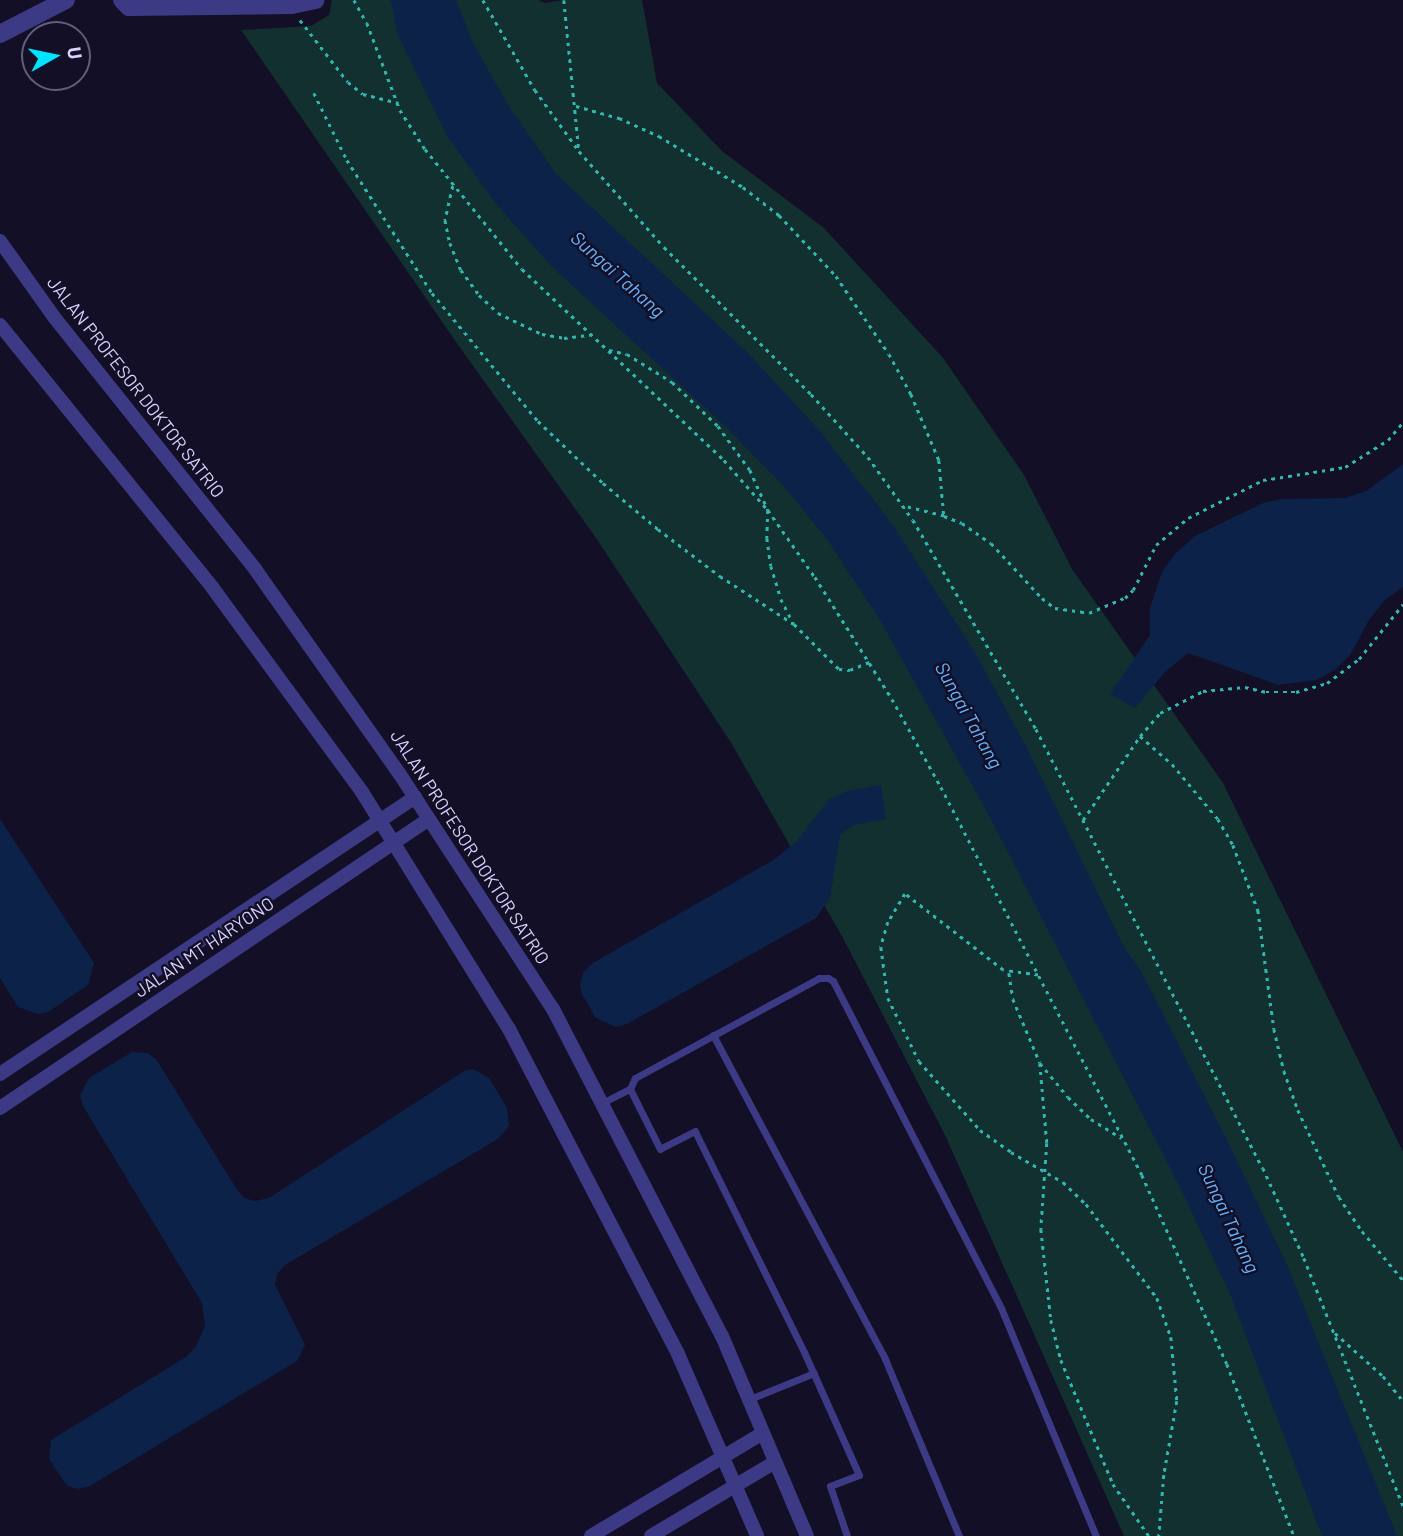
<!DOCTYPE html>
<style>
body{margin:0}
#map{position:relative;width:1403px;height:1536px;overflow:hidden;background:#130f26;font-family:Barlow,sans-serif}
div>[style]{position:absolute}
.green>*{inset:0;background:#12302f}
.water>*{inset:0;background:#0c2248}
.path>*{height:2.5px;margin-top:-1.25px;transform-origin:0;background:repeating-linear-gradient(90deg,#2fb8b0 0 3.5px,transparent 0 8.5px)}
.service>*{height:7px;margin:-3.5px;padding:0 3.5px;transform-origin:3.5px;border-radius:3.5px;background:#3d3a85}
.minor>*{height:14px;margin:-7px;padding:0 7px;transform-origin:7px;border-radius:7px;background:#3d3a85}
.tertiary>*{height:18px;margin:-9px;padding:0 9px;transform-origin:9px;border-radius:9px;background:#3d3a85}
span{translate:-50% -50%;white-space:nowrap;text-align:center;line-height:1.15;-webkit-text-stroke:5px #130f26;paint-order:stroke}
.street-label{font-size:18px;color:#d9d4ff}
.water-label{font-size:19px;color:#62b6ff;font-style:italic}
.north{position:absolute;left:21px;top:21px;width:70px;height:70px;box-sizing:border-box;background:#130f26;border:2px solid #625e7d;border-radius:50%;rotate:81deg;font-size:19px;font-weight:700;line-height:28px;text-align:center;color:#d9d4ff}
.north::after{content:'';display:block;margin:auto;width:24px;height:32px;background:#00e5ff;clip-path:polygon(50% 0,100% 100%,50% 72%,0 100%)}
</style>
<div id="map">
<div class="green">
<i style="clip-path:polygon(332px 0,538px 0,545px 3px,563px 0,642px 0,657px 83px,722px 151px,824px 228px,943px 358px,1024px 475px,1072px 569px,1223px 783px,1403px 1152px,1403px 1536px,1124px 1536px,945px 1135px,843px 938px,730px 741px,596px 538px,456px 342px,241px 30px,311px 26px,329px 15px)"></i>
</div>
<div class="water">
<i style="clip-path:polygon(391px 0,456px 0,473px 43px,508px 105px,557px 175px,749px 354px,818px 429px,893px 525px,974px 651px,1026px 746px,1124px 947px,1142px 973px,1227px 1140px,1287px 1265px,1397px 1536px,1322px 1536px,1230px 1294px,1182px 1191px,992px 821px,880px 620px,827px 539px,781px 483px,726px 427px,550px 265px,494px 201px,447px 136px,397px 33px)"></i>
<i style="clip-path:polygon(1403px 464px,1403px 587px,1385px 600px,1369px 620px,1350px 655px,1336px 669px,1317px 680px,1278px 685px,1188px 653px,1166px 671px,1135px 708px,1110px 694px,1150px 635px,1150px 608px,1162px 572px,1175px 554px,1195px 536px,1263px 503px,1282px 499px,1345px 498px,1366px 491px)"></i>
<i style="clip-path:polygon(881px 785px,886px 819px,853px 825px,840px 835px,830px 898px,816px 918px,627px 1024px,615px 1027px,595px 1017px,582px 994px,580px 984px,583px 973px,591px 964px,775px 859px,797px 841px,829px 799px,847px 791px)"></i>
<i style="clip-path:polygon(0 819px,94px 963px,88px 985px,48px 1012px,38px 1014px,18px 1007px,0 978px)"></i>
<i style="clip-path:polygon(132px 1052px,147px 1053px,156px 1059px,236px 1188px,244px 1198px,255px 1201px,269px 1198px,464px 1071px,473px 1069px,489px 1078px,507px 1108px,509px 1126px,498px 1139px,285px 1265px,277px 1274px,275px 1285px,305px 1345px,297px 1361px,90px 1486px,78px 1489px,67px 1486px,49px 1459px,51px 1440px,186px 1357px,196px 1347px,205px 1326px,202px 1303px,83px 1106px,80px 1096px,89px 1078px)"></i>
</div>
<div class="path">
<i style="left:354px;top:0;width:26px;rotate:61deg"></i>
<i style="left:367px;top:23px;width:93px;rotate:69.2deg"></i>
<i style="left:400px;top:110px;width:46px;rotate:57.3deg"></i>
<i style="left:425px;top:149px;width:154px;rotate:51.1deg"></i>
<i style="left:522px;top:269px;width:278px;rotate:43.4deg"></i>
<i style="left:724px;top:460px;width:67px;rotate:48.7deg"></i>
<i style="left:768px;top:510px;width:82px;rotate:55deg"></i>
<i style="left:815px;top:577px;width:144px;rotate:57.7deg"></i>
<i style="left:892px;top:699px;width:101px;rotate:60.9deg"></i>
<i style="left:941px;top:787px;width:437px;rotate:62.6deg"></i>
<i style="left:1142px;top:1175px;width:207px;rotate:65.8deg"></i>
<i style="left:1227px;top:1364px;width:185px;rotate:68.7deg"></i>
<i style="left:483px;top:0;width:104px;rotate:60deg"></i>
<i style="left:535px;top:90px;width:75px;rotate:54.2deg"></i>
<i style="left:579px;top:151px;width:128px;rotate:48.5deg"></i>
<i style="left:664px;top:247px;width:208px;rotate:45deg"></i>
<i style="left:811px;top:394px;width:85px;rotate:47.9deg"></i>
<i style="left:868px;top:457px;width:77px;rotate:54.5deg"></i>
<i style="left:913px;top:520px;width:243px;rotate:59.5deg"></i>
<i style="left:1036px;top:729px;width:494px;rotate:62.7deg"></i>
<i style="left:1263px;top:1168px;width:99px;rotate:65.5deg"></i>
<i style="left:1304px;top:1258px;width:267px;rotate:68.2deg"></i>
<i style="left:564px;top:0;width:151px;rotate:84.3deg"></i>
<i style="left:300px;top:20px;width:78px;rotate:52.3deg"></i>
<i style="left:348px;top:82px;width:19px;rotate:39deg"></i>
<i style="left:363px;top:94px;width:36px;rotate:14deg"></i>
<i style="left:314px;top:93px;width:75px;rotate:63.8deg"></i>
<i style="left:347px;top:160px;width:158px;rotate:57.4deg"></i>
<i style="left:432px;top:293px;width:166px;rotate:50.4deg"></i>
<i style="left:538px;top:421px;width:90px;rotate:43.6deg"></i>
<i style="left:603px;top:483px;width:72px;rotate:39.9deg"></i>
<i style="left:658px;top:529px;width:78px;rotate:37.2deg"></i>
<i style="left:720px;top:576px;width:88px;rotate:33deg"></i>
<i style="left:576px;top:106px;width:45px;rotate:15.6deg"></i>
<i style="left:619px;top:118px;width:44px;rotate:24.2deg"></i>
<i style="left:659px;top:136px;width:98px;rotate:31.3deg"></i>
<i style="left:743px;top:187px;width:46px;rotate:37.9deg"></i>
<i style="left:779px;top:215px;width:83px;rotate:46.9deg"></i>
<i style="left:836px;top:276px;width:94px;rotate:55.8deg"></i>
<i style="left:889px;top:354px;width:46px;rotate:61.2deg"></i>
<i style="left:911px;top:394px;width:72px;rotate:67deg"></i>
<i style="left:939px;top:460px;width:56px;rotate:84.9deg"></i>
<i style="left:944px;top:516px;width:41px;rotate:-166deg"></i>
<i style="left:453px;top:186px;width:35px;rotate:103deg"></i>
<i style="left:445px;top:220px;width:24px;rotate:78deg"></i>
<i style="left:450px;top:243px;width:29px;rotate:68deg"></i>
<i style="left:461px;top:270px;width:31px;rotate:54deg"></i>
<i style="left:479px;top:295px;width:26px;rotate:43deg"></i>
<i style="left:498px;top:313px;width:49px;rotate:25.5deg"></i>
<i style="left:542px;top:334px;width:22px;rotate:10deg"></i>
<i style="left:564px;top:338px;width:26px;rotate:-7deg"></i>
<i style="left:609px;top:350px;width:18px;rotate:13deg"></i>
<i style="left:627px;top:354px;width:53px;rotate:31.9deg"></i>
<i style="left:672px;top:382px;width:64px;rotate:43.7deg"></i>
<i style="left:718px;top:426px;width:54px;rotate:54deg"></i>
<i style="left:750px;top:470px;width:44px;rotate:65.8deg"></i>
<i style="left:768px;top:510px;width:28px;rotate:92deg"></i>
<i style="left:767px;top:538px;width:28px;rotate:82deg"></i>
<i style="left:771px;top:566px;width:34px;rotate:73deg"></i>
<i style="left:781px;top:599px;width:28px;rotate:63deg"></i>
<i style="left:794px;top:624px;width:64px;rotate:45deg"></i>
<i style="left:839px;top:669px;width:11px;rotate:5deg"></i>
<i style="left:850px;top:670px;width:21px;rotate:-23deg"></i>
<i style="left:944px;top:516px;width:19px;rotate:21deg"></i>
<i style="left:962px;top:523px;width:35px;rotate:35deg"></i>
<i style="left:991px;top:543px;width:75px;rotate:47.2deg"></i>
<i style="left:1042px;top:598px;width:16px;rotate:38deg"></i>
<i style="left:1055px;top:608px;width:34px;rotate:8deg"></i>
<i style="left:1089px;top:613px;width:39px;rotate:-23deg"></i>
<i style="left:1125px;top:598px;width:11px;rotate:-45deg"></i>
<i style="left:1133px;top:590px;width:51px;rotate:-62.9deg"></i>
<i style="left:1156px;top:545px;width:42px;rotate:-40.2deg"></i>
<i style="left:1188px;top:518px;width:84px;rotate:-26.9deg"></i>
<i style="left:1263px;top:480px;width:83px;rotate:-9deg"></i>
<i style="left:1345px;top:467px;width:51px;rotate:-32.1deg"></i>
<i style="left:1388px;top:440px;width:23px;rotate:-50deg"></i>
<i style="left:1140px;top:736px;width:30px;rotate:-49deg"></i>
<i style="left:1160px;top:713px;width:48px;rotate:-27.1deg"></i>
<i style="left:1203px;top:691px;width:42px;rotate:-5.4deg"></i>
<i style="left:1245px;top:687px;width:22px;rotate:13deg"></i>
<i style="left:1266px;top:692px;width:30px"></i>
<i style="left:1296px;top:692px;width:32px;rotate:-16deg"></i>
<i style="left:1327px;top:683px;width:40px;rotate:-37deg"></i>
<i style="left:1359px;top:659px;width:70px;rotate:-51.3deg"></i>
<i style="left:1083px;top:820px;width:102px;rotate:-55.8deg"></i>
<i style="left:1140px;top:736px;width:43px;rotate:41.2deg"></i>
<i style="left:1172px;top:764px;width:72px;rotate:50.1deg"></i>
<i style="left:1218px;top:819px;width:30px;rotate:60deg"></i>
<i style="left:1233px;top:845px;width:70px;rotate:69deg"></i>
<i style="left:1258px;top:910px;width:120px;rotate:82.3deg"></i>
<i style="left:1274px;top:1029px;width:43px;rotate:76.6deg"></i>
<i style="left:1284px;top:1071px;width:41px;rotate:70.3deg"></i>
<i style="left:1298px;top:1110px;width:96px;rotate:64.8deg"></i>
<i style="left:1339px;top:1197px;width:41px;rotate:55.9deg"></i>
<i style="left:1362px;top:1231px;width:64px;rotate:50.1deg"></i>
<i style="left:1009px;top:973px;width:26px;rotate:81deg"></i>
<i style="left:1013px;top:999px;width:69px;rotate:67.1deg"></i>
<i style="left:1040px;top:1063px;width:44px;rotate:50.5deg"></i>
<i style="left:1068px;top:1097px;width:32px;rotate:44deg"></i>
<i style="left:1091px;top:1119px;width:36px;rotate:32deg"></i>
<i style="left:1038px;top:975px;width:35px;rotate:-172deg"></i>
<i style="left:1003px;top:970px;width:124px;rotate:-142.2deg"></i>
<i style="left:905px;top:894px;width:33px;rotate:121deg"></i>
<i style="left:888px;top:922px;width:26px;rotate:106deg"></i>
<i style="left:881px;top:947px;width:51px;rotate:82.2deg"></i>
<i style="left:888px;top:998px;width:70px;rotate:63.8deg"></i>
<i style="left:919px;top:1061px;width:92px;rotate:48.5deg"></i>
<i style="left:980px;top:1130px;width:38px;rotate:35deg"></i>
<i style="left:1011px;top:1152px;width:60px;rotate:30deg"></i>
<i style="left:1063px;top:1182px;width:32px;rotate:44deg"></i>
<i style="left:1086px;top:1204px;width:118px;rotate:52.9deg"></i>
<i style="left:1157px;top:1298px;width:41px;rotate:70.3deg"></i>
<i style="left:1171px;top:1337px;width:64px;rotate:84.6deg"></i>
<i style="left:1177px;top:1401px;width:75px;rotate:100deg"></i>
<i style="left:1164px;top:1475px;width:61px;rotate:94.7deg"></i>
<i style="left:1040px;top:1063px;width:80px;rotate:85deg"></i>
<i style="left:1047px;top:1143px;width:86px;rotate:94deg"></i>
<i style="left:1041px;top:1229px;width:92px;rotate:83.7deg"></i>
<i style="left:1051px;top:1320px;width:41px;rotate:76deg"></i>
<i style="left:1061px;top:1360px;width:134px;rotate:67.2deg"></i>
<i style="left:1113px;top:1484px;width:63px;rotate:55.3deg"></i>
<i style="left:1335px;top:1333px;width:64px;rotate:41.9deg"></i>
<i style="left:1383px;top:1376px;width:32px;rotate:51deg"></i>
</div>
<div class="service">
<i style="left:713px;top:1035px;width:367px;rotate:62deg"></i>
<i style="left:885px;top:1359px;width:192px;rotate:67.3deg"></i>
<i style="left:602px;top:1103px;width:31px;rotate:-27deg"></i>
<i style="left:750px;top:1399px;width:69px;rotate:-22.1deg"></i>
<i style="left:847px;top:1536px;width:53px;rotate:-108.8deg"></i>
<i style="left:830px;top:1486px;width:31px;rotate:-21deg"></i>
<i style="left:859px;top:1475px;width:135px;rotate:-114.1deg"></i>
<i style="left:804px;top:1352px;width:246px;rotate:-116.3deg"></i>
<i style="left:695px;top:1131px;width:39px;rotate:153deg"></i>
<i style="left:660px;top:1149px;width:67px;rotate:-116.6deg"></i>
<i style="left:630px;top:1089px;width:12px;rotate:-66deg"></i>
<i style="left:635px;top:1078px;width:209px;rotate:-28.5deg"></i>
<i style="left:819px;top:978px;width:9px"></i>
<i style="left:828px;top:978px;width:6px;rotate:31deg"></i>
<i style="left:833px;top:981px;width:368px;rotate:62.8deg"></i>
<i style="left:1001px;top:1308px;width:247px;rotate:67.4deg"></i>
</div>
<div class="minor">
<i style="left:0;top:241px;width:93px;rotate:54.6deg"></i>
<i style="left:54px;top:317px;width:322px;rotate:51.4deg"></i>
<i style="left:255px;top:569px;width:250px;rotate:54.8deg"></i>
<i style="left:399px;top:773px;width:282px;rotate:56.9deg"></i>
<i style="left:553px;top:1009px;width:368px;rotate:62.7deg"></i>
<i style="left:722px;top:1336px;width:217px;rotate:67deg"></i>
<i style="left:0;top:325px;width:337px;rotate:51deg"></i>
<i style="left:212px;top:587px;width:254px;rotate:53.8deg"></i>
<i style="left:362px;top:792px;width:279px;rotate:58.2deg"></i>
<i style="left:509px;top:1029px;width:366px;rotate:62.5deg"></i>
<i style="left:678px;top:1354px;width:198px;rotate:66.5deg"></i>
<i style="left:0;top:1074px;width:499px;rotate:-33.7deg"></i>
<i style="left:0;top:1108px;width:517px;rotate:-33.97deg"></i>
<i style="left:591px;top:1536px;width:200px;rotate:-30.9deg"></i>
<i style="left:651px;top:1536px;width:144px;rotate:-30.8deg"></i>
</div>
<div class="tertiary">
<i style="left:122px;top:0;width:10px;rotate:45deg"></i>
<i style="left:129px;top:7px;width:163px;rotate:-0.7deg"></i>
<i style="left:292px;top:5px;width:24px;rotate:-12deg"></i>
<i style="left:0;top:34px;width:74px;rotate:-27.3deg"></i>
</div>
<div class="street-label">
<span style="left:136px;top:387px;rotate:52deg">JALAN PROFESOR DOKTOR SATRIO</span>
<span style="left:470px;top:847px;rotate:57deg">JALAN PROFESOR DOKTOR SATRIO</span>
<span style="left:204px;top:947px;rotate:-34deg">JALAN MT HARYONO</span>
</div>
<div class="water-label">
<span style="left:618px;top:274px;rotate:42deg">Sungai Tahang</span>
<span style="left:969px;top:715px;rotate:61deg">Sungai Tahang</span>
<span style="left:1229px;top:1218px;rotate:65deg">Sungai Tahang</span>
</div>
<div class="north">U</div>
</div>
